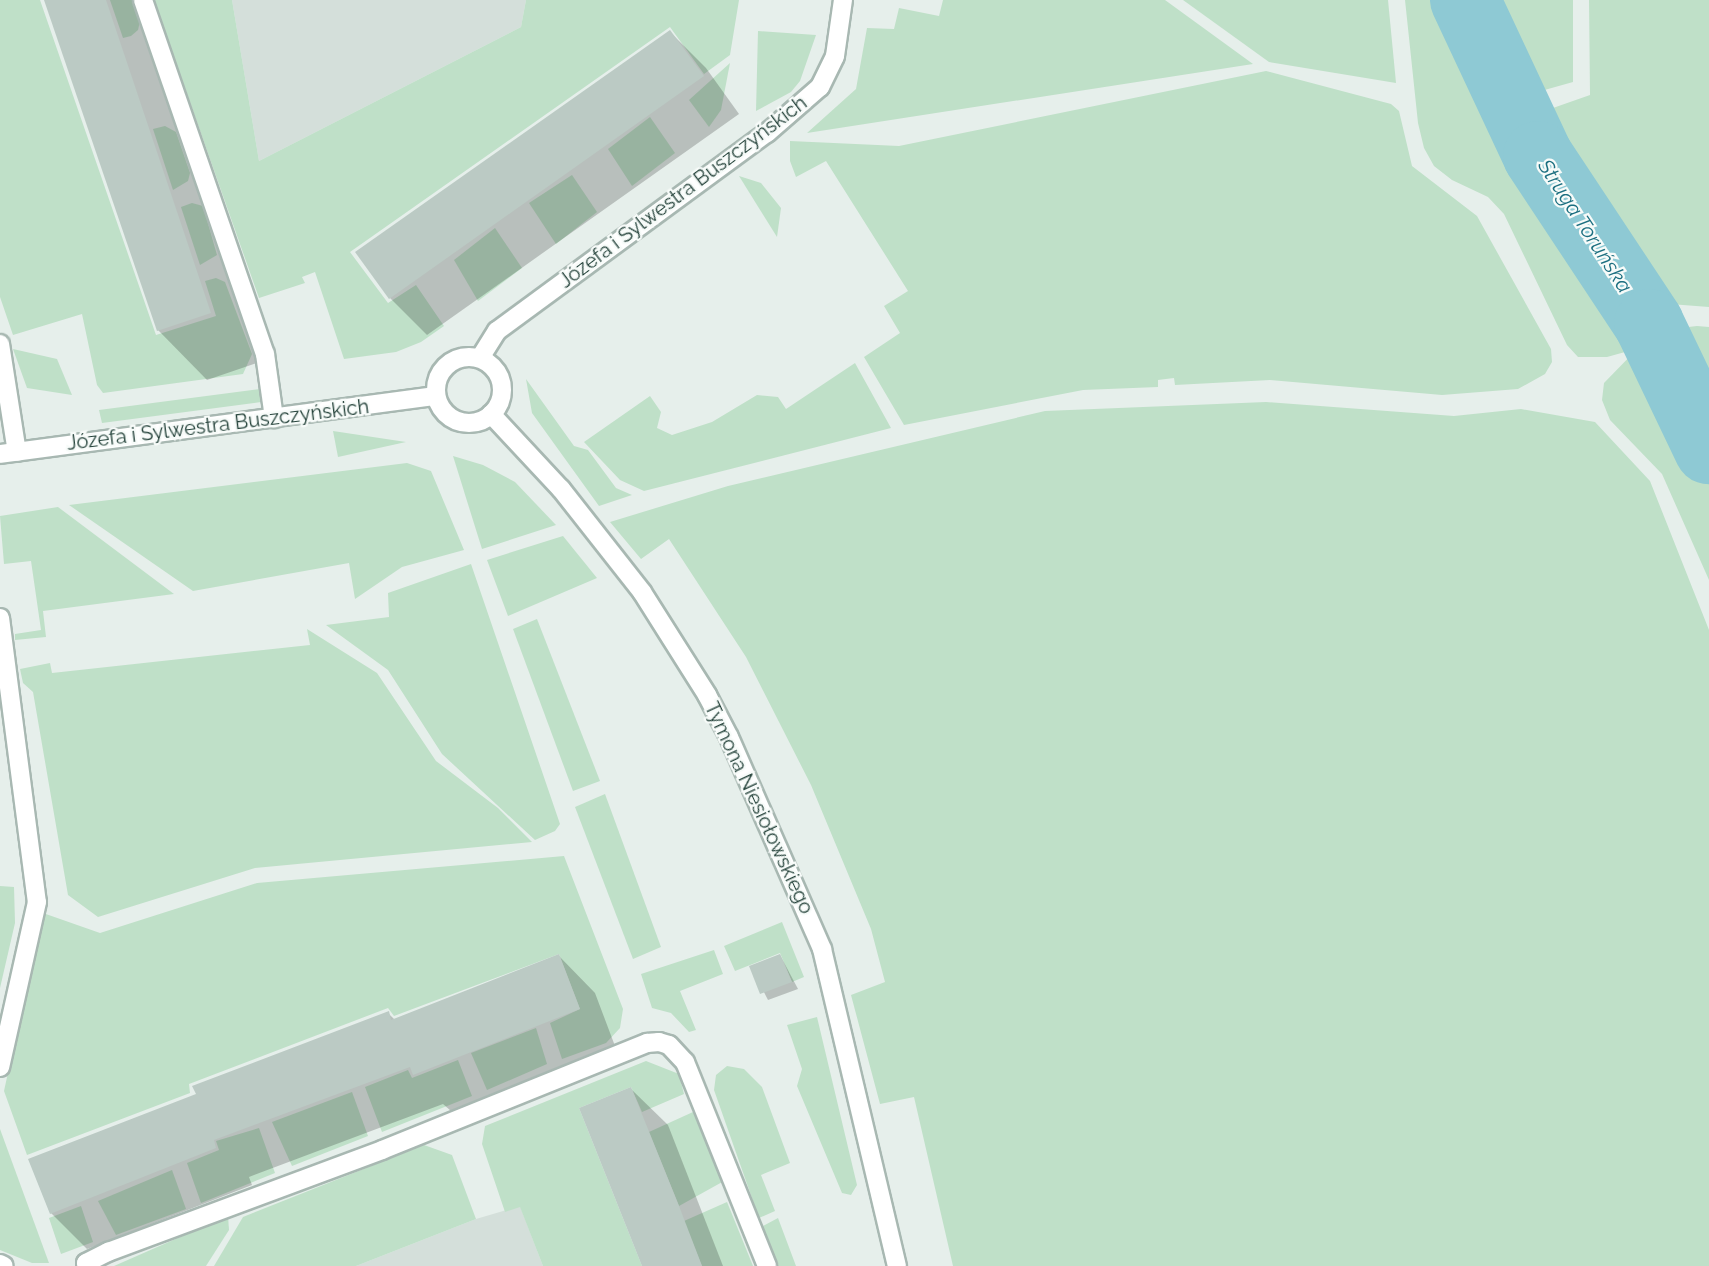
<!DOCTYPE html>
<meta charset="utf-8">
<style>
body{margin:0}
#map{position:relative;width:1709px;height:1266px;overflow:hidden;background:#e6efeb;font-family:Raleway,sans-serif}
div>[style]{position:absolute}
.built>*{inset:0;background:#d4dfda}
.green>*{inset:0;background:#bfe0c8}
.shadow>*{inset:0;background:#0003}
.river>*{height:70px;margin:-35px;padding:0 35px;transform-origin:35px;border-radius:35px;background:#8ec9d4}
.building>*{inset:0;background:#bbcac4}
.roads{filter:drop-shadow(2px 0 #a8b8b2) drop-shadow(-2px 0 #a8b8b2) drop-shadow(0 2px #a8b8b2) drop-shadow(0 -2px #a8b8b2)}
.minor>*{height:18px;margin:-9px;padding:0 9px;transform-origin:9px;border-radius:9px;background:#fff}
.minor>.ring{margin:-9px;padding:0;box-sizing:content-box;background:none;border:18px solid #fff;border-radius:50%}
span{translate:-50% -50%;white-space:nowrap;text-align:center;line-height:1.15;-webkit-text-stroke:4.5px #f7fbf9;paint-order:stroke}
.street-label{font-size:20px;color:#24423a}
.water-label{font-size:21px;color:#1c6f80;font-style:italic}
</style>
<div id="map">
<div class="built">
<i style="clip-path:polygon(232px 0,526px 0,521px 27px,259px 161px)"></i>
<i style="clip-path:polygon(520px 1206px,543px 1266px,356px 1266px,476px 1219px)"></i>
</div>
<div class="green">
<i style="clip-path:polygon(0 0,40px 0,156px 335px,216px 316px,205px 281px,216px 278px,225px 282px,252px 354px,243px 374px,103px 393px,97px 385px,82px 314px,13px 335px,0 297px)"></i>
<i style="clip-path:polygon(110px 0,132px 0,140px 21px,138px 30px,131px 36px,123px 38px)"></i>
<i style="clip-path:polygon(154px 0,232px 0,259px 161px,521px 27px,526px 0,739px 0,730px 55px,704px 74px,670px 27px,350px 252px,388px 303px,416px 285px,444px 326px,421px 342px,396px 352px,344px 359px,315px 272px,302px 277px,305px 283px,259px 298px)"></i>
<i style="clip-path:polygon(943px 0,1165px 0,1253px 64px,807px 133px,856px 89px,867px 28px,894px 29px,899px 8px,939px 16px)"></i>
<i style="clip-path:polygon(1183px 0,1388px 0,1396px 83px,1269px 62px)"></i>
<i style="clip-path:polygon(1405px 0,1456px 0,1527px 153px,1581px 238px,1625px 352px,1607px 357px,1578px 357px,1567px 345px,1504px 214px,1488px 197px,1452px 180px,1434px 166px,1424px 148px,1418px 123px)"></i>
<i style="clip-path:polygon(1479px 0,1573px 0,1573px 82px,1520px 97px)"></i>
<i style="clip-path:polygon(1589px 0,1709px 0,1709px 307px,1644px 302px,1541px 149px,1533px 115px,1590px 95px)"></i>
<i style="clip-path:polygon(758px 31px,816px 35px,800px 81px,791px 92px,756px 111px)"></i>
<i style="clip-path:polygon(730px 63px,721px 110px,709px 127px,689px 100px)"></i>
<i style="clip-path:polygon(1266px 71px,1391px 104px,1399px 111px,1412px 166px,1477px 216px,1551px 349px,1552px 362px,1545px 374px,1518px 389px,1442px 395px,1270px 380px,1175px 385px,1174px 378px,1158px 380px,1158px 387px,1083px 390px,904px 425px,864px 357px,900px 333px,884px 306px,908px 291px,826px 161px,796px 177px,790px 161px,790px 141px,899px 146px)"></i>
<i style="clip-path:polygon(650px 117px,675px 153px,632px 186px,608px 149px)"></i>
<i style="clip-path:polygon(165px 126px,176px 132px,190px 173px,188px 181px,173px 190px,153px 129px)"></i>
<i style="clip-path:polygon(572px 175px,597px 212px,556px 244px,529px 203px)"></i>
<i style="clip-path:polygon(739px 176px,761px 183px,781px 208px,777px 237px)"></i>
<i style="clip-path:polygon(192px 203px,203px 206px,217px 255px,200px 265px,181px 207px)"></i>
<i style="clip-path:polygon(495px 228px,522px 268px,478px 301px,454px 260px)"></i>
<i style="clip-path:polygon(1697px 326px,1709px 327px,1709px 434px,1663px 330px)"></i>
<i style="clip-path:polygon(1640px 346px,1655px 353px,1709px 471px,1709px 580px,1662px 474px,1610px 420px,1602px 400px,1604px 383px)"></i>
<i style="clip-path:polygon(13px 349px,57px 359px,72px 395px,27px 388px)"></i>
<i style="clip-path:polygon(855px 363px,891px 428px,644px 491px,620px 480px,584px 442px,650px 396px,661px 412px,657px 428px,672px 435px,712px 422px,757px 395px,778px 397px,786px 409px)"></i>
<i style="clip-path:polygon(526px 379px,574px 446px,588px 450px,616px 488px,632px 495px,599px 506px,532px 413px)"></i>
<i style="clip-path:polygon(260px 389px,261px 402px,102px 423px,99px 410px)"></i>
<i style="clip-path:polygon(1266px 402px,1454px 416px,1521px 409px,1595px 422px,1650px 481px,1709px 630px,1709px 1266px,953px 1266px,914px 1097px,880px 1104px,851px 995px,885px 982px,871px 929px,811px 785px,746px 657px,669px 539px,641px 559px,610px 522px,728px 486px,1045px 411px)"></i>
<i style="clip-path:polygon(333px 431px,406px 442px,338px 457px)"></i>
<i style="clip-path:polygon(453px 456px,483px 465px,515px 482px,556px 525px,482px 549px)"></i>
<i style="clip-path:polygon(407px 463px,431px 471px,464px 550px,402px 567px,355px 599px,349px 563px,193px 591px,69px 505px)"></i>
<i style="clip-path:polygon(58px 507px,174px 594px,43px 611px,46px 637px,15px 640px,15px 634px,41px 630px,31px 561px,4px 564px,0 516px)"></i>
<i style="clip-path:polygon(563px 536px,597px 578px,508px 616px,487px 560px)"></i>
<i style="clip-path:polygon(471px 564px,560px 824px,555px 831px,535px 840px,442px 754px,388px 670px,326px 625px,389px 617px,388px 593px)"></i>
<i style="clip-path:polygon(537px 619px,600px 781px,573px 791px,513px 629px)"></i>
<i style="clip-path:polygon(307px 629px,377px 673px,436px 761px,498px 808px,532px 842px,255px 868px,98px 917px,68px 895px,33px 692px,23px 683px,20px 669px,50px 663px,52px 673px,310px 645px)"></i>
<i style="clip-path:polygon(605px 794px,661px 947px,633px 959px,575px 807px)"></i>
<i style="clip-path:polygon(564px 856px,623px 1009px,620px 1028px,606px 1043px,562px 1059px,550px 1023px,580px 1009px,559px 954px,394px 1016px,388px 1008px,189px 1084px,190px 1093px,27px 1155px,4px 1091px,43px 913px,100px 933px,257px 883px)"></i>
<i style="clip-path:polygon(0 886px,14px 887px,15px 923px,0 988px)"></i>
<i style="clip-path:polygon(782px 922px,804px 977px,792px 982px,780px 953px,735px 971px,724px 946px)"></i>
<i style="clip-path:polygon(714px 950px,723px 974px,680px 991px,696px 1030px,689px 1032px,671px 1013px,652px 1008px,641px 974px)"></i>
<i style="clip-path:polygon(817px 1017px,857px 1185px,851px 1195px,842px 1193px,797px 1086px,802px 1069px,787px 1025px)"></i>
<i style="clip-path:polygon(536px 1028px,547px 1064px,487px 1090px,471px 1053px)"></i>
<i style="clip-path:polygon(458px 1060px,472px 1096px,382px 1132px,365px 1087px,408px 1070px,412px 1078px)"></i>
<i style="clip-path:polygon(646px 1061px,679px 1074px,684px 1094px,642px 1112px,631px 1087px,579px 1108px,642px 1266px,543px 1266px,520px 1207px,505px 1212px,482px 1144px,485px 1126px)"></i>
<i style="clip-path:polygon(727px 1066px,744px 1069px,762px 1087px,790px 1163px,761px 1175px,775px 1211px,759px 1218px,714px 1090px,716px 1075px)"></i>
<i style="clip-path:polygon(352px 1092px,368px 1136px,292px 1166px,272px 1122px)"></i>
<i style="clip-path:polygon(693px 1112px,724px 1181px,679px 1206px,649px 1132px)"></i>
<i style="clip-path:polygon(259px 1128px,275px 1173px,201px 1203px,187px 1163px,219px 1150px,216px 1141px)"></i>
<i style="clip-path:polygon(0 1129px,49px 1263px,32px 1263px,0 1250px)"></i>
<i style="clip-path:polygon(424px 1145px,452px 1155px,476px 1219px,356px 1266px,214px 1266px,243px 1217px)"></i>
<i style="clip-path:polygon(172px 1170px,186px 1209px,116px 1235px,98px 1201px)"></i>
<i style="clip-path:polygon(727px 1202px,753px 1266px,702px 1266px,684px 1221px)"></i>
<i style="clip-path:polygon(81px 1206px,93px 1242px,61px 1254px,49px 1218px)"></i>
<i style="clip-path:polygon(228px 1216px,229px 1230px,206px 1266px,114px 1266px)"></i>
<i style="clip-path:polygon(778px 1218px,796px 1266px,778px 1266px,763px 1226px)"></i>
</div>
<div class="shadow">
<i style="clip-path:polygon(46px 0,137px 0,260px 362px,207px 380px,158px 330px)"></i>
<i style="clip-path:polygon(670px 32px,706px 68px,739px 114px,427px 335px,390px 298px,358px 253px)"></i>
<i style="clip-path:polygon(780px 955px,798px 989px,768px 1000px,751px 967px)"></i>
<i style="clip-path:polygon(559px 956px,595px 993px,615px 1046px,451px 1111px,443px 1104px,249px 1177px,252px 1185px,87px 1249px,51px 1213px,198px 1095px,388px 1013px,395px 1020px)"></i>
<i style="clip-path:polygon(631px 1089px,668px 1125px,723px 1266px,643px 1266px)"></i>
</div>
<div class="river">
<i style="left:1465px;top:0;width:172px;rotate:64.9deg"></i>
<i style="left:1538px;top:156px;width:201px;rotate:56.5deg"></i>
<i style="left:1649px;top:324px;width:139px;rotate:64.4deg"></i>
</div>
<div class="building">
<i style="clip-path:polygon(44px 0,106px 0,211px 313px,157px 331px)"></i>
<i style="clip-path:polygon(670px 30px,704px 76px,389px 299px,355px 252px)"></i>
<i style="clip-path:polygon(559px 954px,580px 1009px,413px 1075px,410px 1067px,214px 1140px,216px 1148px,50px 1214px,28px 1159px,196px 1094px,192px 1086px,389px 1011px,391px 1020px)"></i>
<i style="clip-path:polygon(780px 954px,792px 982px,760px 994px,749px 966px)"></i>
<i style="clip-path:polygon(631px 1087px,679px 1206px,702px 1266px,642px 1266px,579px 1108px)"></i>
</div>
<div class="roads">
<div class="minor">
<i style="left:143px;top:0;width:374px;rotate:71deg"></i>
<i style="left:265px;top:354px;width:65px;rotate:82deg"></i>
<i style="left:0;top:344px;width:109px;rotate:81.1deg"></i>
<i class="ring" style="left:436px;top:357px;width:48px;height:48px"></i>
<i style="left:480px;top:358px;width:32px;rotate:-58deg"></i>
<i style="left:497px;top:331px;width:335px;rotate:-36.3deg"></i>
<i style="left:767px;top:133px;width:70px;rotate:-41deg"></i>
<i style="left:820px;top:87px;width:34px;rotate:-64deg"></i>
<i style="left:835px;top:56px;width:57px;rotate:-81.9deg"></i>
<i style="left:491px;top:414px;width:103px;rotate:47deg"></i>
<i style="left:561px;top:489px;width:131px;rotate:51.8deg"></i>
<i style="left:642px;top:592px;width:122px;rotate:57.7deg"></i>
<i style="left:707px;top:695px;width:47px;rotate:62.4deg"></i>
<i style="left:729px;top:737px;width:232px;rotate:66.3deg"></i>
<i style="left:822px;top:949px;width:326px;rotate:76.7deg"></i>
<i style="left:0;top:454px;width:440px;rotate:-7.6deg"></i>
<i style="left:0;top:618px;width:286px;rotate:82.6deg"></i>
<i style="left:37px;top:902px;width:169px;rotate:102.6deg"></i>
<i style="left:0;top:1264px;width:4px;rotate:27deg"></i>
<i style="left:87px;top:1266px;width:3px;rotate:-108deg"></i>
<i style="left:86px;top:1263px;width:25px;rotate:-27deg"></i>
<i style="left:108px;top:1252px;width:292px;rotate:-20.4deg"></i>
<i style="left:382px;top:1150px;width:286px;rotate:-22deg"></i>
<i style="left:647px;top:1043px;width:12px;rotate:-5deg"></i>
<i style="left:659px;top:1042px;width:10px;rotate:17deg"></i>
<i style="left:669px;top:1045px;width:23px;rotate:47deg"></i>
<i style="left:685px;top:1062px;width:220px;rotate:68.1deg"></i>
</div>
</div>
<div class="street-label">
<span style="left:683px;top:192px;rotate:-37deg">Józefa i Sylwestra Buszczyńskich</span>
<span style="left:218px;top:425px;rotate:-7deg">Józefa i Sylwestra Buszczyńskich</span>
<span style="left:759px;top:808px;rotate:65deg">Tymona Niesiołowskiego</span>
</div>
<div class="water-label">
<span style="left:1585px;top:226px;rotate:57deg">Struga Toruńska</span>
</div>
</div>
